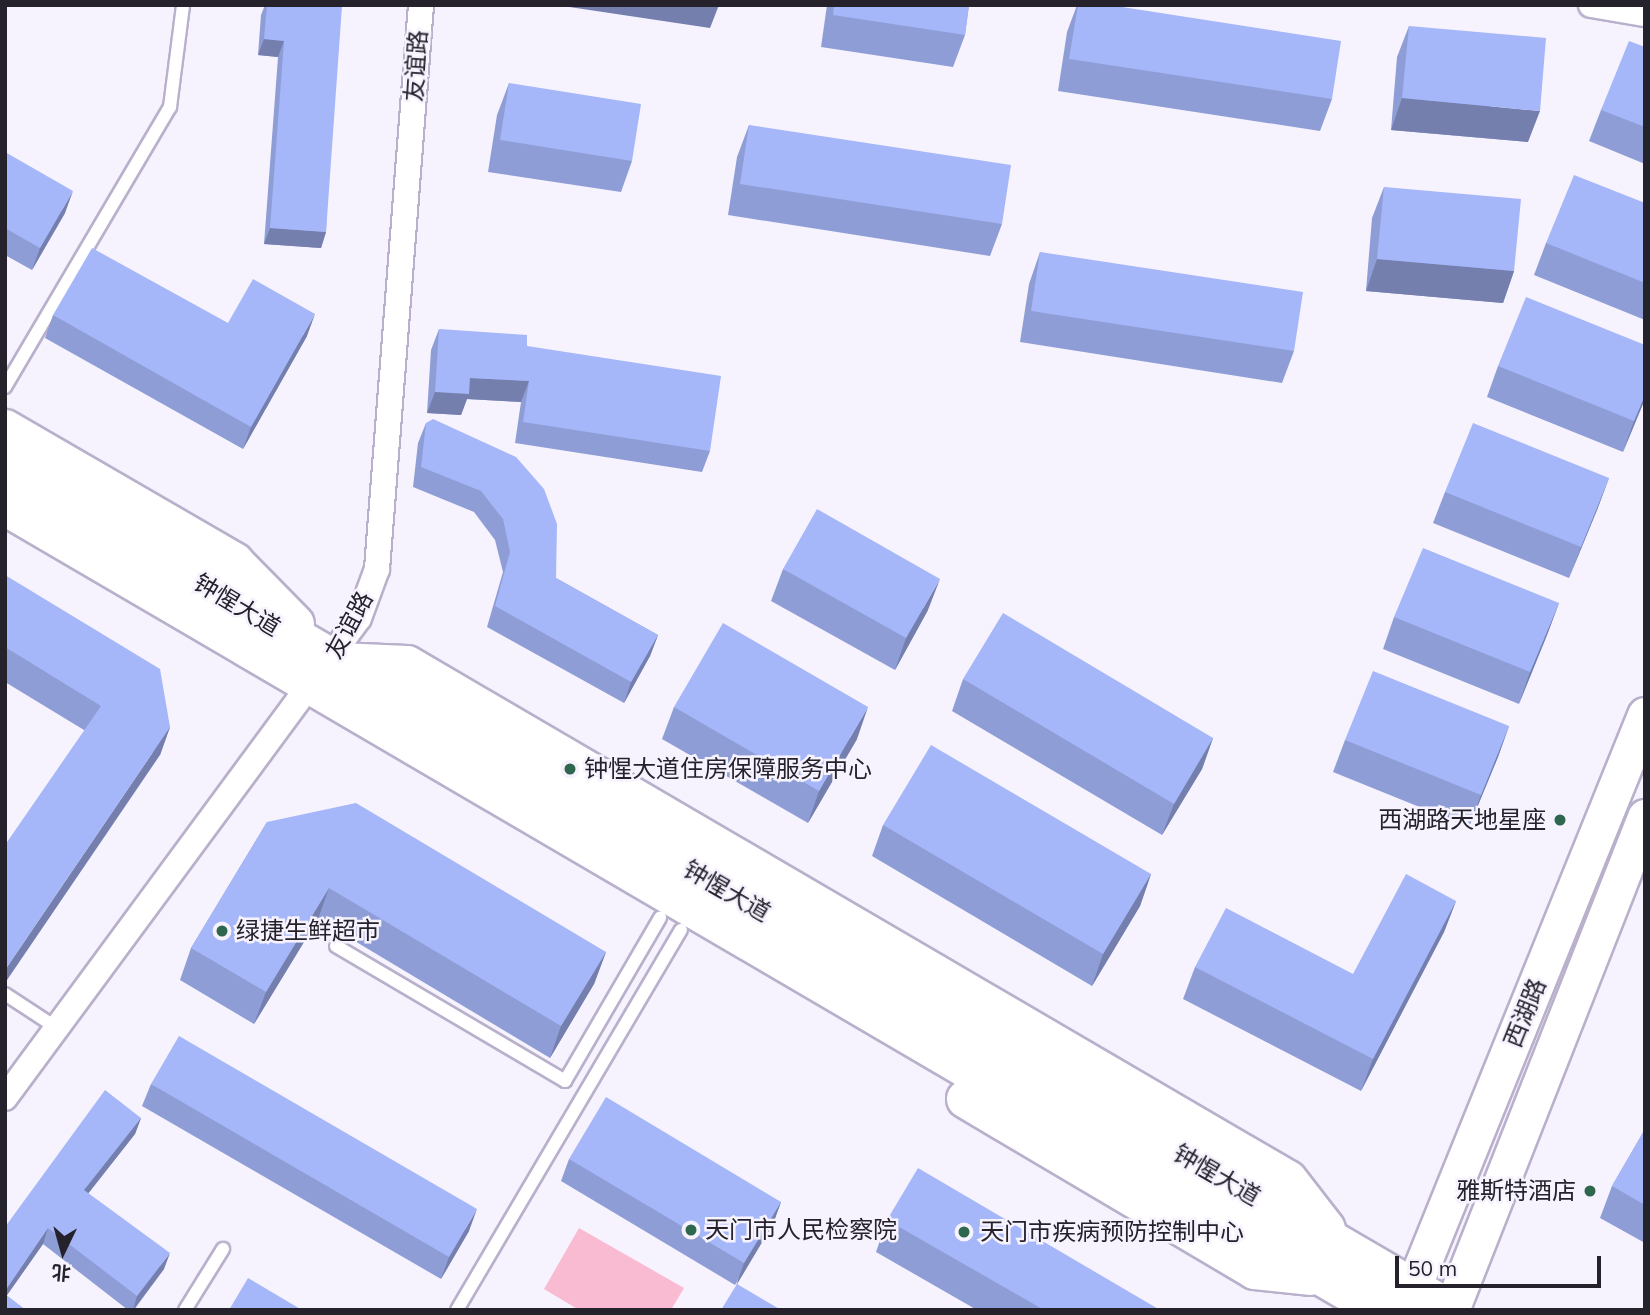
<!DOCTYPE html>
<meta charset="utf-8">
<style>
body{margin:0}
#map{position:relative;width:1650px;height:1315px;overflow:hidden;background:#f6f3fe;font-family:Mulish,"Noto Sans SC",sans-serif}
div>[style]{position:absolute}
.green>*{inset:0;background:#f9bbd1}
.roads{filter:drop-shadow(2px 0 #b9b0cb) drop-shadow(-2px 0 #b9b0cb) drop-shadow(0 2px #b9b0cb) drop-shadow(0 -2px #b9b0cb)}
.service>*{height:12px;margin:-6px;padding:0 6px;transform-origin:6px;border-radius:6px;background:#fff}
.minor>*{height:24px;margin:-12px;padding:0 12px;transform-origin:12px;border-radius:12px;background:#fff}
.secondary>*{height:35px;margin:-17.5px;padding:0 17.5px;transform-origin:17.5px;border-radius:17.5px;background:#fff}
.trunk>*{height:38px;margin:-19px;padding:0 19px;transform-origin:19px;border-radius:19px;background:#fff}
.wall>*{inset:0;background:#8e9dd6}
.shaded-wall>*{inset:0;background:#747fae}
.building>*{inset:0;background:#a5b6f9}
.dots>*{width:19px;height:19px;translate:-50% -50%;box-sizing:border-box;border:4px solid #f6f3fe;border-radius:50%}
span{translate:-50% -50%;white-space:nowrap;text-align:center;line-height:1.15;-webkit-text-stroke:5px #f6f3fe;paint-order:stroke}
.street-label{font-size:24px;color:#26222c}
.poi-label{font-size:24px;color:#26222c}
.left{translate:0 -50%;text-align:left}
.right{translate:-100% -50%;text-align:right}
.frame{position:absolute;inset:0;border:7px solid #26222c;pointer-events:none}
.north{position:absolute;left:28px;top:1217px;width:70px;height:70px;-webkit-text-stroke:5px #f6f3fe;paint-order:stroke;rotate:185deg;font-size:19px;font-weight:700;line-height:28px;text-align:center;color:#26222c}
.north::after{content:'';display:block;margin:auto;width:24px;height:32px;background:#26222c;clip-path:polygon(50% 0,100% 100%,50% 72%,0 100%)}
.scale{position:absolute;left:1395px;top:1256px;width:206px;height:32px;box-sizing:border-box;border:4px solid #26222c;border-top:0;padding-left:9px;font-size:21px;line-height:24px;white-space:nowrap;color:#26222c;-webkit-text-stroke:5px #f6f3fe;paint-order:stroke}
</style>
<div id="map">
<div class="green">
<i style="clip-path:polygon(579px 1228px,684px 1288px,671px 1310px,579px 1310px,544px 1289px)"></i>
</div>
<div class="roads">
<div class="service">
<i style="left:5px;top:387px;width:325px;rotate:-59.5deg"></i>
<i style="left:170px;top:107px;width:103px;rotate:-82.7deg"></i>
<i style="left:336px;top:946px;width:266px;rotate:30.5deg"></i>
<i style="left:565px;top:1081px;width:189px;rotate:-59.8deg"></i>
<i style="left:5px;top:994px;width:62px;rotate:33.2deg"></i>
<i style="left:185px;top:1310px;width:72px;rotate:-58.1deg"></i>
<i style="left:457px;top:1310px;width:441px;rotate:-59.5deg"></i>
</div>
<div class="minor">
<i style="left:1591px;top:5px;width:55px;rotate:9.5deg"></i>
<i style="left:5px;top:1098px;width:596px;rotate:-53.59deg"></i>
<i style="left:359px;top:618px;width:52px;rotate:-69.8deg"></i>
<i style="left:377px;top:569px;width:566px;rotate:-85.54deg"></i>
</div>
<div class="secondary">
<i style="left:1404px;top:1310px;width:642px;rotate:-67.95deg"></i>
<i style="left:1451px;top:1310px;width:530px;rotate:-68.52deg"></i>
</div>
<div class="trunk">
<i style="left:5px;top:429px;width:265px;rotate:30.1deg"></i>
<i style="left:234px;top:562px;width:87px;rotate:45.5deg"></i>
<i style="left:5px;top:468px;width:1673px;rotate:30.21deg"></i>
<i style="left:5px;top:506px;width:1592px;rotate:30.33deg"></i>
<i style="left:339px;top:662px;width:68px;rotate:2.5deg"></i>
<i style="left:407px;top:665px;width:1020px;rotate:30.31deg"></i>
<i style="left:1288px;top:1180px;width:62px;rotate:52.2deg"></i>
<i style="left:966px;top:1099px;width:336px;rotate:30.6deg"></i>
<i style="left:1255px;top:1270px;width:55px;rotate:6.2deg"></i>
</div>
</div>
<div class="wall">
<i style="clip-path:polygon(265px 5px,333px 5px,326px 232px,321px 248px,264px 244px,278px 57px,258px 55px,261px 15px)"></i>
<i style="clip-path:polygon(827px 5px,969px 5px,965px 35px,953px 67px,821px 47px)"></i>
<i style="clip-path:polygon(1077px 5px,1109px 5px,1332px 99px,1320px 131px,1058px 91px,1067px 32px)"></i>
<i style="clip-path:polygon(1409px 26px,1528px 142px,1391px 130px,1397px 57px)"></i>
<i style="clip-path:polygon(1645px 47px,1645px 164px,1589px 141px,1601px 110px)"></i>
<i style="clip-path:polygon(509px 83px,632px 161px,621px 192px,488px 172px,497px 115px)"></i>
<i style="clip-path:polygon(749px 125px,1002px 224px,990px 256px,728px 215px,737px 157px)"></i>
<i style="clip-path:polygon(5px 152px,65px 213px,32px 270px,5px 255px)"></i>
<i style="clip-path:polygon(1384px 187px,1514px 271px,1503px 303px,1366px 291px,1372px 218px)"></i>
<i style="clip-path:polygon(1645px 203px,1645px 320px,1534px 275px,1546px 243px)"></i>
<i style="clip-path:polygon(1040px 252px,1294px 351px,1282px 383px,1020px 342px,1029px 284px)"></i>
<i style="clip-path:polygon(53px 315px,228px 323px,307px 336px,243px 449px,45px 338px)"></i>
<i style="clip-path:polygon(439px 329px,527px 346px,710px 451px,702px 472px,515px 443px,521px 402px,467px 399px,461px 415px,427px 413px,431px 350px)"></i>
<i style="clip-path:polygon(1645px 345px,1645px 399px,1623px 452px,1487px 397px,1498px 366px)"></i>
<i style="clip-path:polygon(426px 423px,556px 578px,658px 635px,650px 656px,624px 703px,487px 627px,503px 572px,495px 540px,474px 512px,413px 487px,418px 443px)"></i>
<i style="clip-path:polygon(1609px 478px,1597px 510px,1569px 578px,1433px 523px,1445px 492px)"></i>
<i style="clip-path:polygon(783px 569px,928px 610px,895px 670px,771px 601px)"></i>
<i style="clip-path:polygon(5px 575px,170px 727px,160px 755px,84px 730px,5px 682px)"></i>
<i style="clip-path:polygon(1559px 603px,1547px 635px,1519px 704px,1383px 649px,1394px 617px)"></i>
<i style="clip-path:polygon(963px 679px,1213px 738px,1202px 769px,1162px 835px,952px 711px)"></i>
<i style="clip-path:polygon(674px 707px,857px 739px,808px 823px,662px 739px)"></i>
<i style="clip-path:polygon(1509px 726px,1498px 757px,1469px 827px,1333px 772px,1345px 740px)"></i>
<i style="clip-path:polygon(267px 822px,606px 952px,594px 984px,550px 1058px,318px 919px,254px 1024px,180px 980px,191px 948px)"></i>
<i style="clip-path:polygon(883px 825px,1151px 874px,1140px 906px,1092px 986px,872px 856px)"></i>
<i style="clip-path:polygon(1456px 901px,1444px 932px,1361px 1091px,1183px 999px,1195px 967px,1353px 974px)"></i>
<i style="clip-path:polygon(151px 1084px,469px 1231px,441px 1279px,142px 1106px)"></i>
<i style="clip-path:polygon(141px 1118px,135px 1134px,88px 1194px,164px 1269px,134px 1310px,128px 1310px,43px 1244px,7px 1295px,5px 1310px,5px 1227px)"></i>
<i style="clip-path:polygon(1645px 1129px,1645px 1243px,1600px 1218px,1612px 1186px)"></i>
<i style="clip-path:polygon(569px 1159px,781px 1202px,773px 1224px,735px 1285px,561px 1181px)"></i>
<i style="clip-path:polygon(887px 1220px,1160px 1310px,977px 1310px,876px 1252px)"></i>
</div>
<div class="shaded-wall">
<i style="clip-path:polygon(556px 5px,719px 5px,710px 28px)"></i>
<i style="clip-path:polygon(264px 39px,284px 41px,278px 57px,258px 55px)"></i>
<i style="clip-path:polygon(1402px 98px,1540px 111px,1528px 142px,1391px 130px)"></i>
<i style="clip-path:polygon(73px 191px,65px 213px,32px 270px,40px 248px)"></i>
<i style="clip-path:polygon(270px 228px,326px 232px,321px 248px,264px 244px)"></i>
<i style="clip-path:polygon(1377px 259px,1514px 271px,1503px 303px,1366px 291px)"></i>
<i style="clip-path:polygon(315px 314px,307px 336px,243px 449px,251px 427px)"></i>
<i style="clip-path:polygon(470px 378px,529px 381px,521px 402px,467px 399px,461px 415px,427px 413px,435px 392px)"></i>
<i style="clip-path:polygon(1645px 395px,1645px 399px,1623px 452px,1634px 421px)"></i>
<i style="clip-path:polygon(1609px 478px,1597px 510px,1569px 578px,1581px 547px)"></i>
<i style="clip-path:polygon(940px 579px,928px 610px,895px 670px,906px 638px)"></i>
<i style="clip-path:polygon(1559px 603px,1547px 635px,1519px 704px,1530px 672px)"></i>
<i style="clip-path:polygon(658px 635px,650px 656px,624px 703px,631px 682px)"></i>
<i style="clip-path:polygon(868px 707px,857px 739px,808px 823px,819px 791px)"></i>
<i style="clip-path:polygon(1509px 726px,1498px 757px,1469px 827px,1481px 795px)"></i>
<i style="clip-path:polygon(170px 727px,160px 755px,5px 983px,5px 970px)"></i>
<i style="clip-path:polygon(1213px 738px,1202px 769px,1162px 835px,1174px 804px)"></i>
<i style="clip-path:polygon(1151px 874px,1140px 906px,1092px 986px,1103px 954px)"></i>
<i style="clip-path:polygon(329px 888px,318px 919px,254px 1024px,266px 992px)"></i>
<i style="clip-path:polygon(1456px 901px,1444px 932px,1361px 1091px,1373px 1059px)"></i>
<i style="clip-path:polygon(606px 952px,594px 984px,550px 1058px,561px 1026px)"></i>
<i style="clip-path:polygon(141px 1118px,135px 1134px,78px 1206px,84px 1190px)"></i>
<i style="clip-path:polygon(781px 1202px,773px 1224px,736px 1286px,744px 1263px)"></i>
<i style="clip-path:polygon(477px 1209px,469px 1231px,441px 1279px,449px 1257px)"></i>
<i style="clip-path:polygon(48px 1228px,43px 1244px,5px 1298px,5px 1291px)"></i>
<i style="clip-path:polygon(170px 1253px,164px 1269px,133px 1310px,137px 1296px)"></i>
</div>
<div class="building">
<i style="clip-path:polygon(267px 5px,342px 6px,326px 232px,270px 228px,284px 41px,264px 39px)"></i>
<i style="clip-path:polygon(834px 5px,969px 5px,965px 35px,833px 15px)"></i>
<i style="clip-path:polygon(1078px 5px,1109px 5px,1341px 41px,1332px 99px,1069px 59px)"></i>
<i style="clip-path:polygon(1409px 26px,1546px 38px,1540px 111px,1402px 98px)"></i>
<i style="clip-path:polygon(1629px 41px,1645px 47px,1645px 127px,1601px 110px)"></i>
<i style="clip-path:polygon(509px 83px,641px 104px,632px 161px,500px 140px)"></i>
<i style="clip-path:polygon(749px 125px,1011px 165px,1002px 224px,740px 184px)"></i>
<i style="clip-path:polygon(5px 152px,73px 191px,40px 248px,5px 228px)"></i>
<i style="clip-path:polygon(1574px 175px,1645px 203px,1645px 283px,1546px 243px)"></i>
<i style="clip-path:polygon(1384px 187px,1521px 199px,1514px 271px,1377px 259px)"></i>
<i style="clip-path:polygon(92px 248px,228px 323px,253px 279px,315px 314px,251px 427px,53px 315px)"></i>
<i style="clip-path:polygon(1040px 252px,1303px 292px,1294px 351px,1031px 311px)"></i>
<i style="clip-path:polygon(1526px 297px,1645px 345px,1645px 395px,1634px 421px,1498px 366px)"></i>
<i style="clip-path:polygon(439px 329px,527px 335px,527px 346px,721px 376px,710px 451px,523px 422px,529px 381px,470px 378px,469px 394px,435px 392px)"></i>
<i style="clip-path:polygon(433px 419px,516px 457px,544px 489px,557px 524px,556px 578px,658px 635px,631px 682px,495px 606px,510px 552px,503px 519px,481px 491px,421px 467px,426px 423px)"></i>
<i style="clip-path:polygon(1473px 423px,1609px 478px,1581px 547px,1445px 492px)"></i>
<i style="clip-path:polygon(817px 509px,940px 579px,906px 638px,783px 569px)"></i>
<i style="clip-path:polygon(1423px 548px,1559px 603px,1530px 672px,1394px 617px)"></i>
<i style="clip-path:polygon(5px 575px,160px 669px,170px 727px,5px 970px,5px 845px,101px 706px,5px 647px)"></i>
<i style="clip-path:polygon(1003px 613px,1213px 738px,1174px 804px,963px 679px)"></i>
<i style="clip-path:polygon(723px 623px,868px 707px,819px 791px,674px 707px)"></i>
<i style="clip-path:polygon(1373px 671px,1509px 726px,1481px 795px,1345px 740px)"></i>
<i style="clip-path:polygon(931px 745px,1151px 874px,1103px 954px,883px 825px)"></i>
<i style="clip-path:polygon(356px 803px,606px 952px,561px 1026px,329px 888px,266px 992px,191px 948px,267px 822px)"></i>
<i style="clip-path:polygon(1406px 874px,1456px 901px,1373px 1059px,1195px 967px,1226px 908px,1353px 974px)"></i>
<i style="clip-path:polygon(179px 1036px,477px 1209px,449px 1257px,151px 1084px)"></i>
<i style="clip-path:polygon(105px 1090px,141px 1118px,84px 1190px,170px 1253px,137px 1296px,48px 1228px,5px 1291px,5px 1227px)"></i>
<i style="clip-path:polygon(606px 1097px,781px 1202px,744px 1263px,569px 1159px)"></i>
<i style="clip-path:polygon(1645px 1129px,1645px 1205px,1612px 1186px)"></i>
<i style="clip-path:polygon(918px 1168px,1160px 1310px,1044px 1310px,887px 1220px)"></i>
<i style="clip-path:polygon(248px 1278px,302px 1310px,229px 1310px)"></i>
<i style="clip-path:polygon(737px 1284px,781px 1310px,721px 1310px)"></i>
<i style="clip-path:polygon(5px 1294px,26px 1310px,5px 1310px)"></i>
</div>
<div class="dots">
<i style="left:570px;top:769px;background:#2e664e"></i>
<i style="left:1560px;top:820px;background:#2e664e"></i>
<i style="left:222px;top:931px;background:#2e664e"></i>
<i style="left:1590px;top:1191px;background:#2e664e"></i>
<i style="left:691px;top:1230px;background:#2e664e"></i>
<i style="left:964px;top:1232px;background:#2e664e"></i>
</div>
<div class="street-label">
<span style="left:416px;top:66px;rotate:-86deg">友谊路</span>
<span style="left:237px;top:605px;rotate:31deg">钟惺大道</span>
<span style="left:349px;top:625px;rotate:-62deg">友谊路</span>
<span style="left:727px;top:891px;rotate:30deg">钟惺大道</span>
<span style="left:1525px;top:1013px;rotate:-68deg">西湖路</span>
<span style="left:1217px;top:1175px;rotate:30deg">钟惺大道</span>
</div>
<div class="poi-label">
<span class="left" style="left:584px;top:769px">钟惺大道住房保障服务中心</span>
<span class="right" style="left:1546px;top:820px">西湖路天地星座</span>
<span class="left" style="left:236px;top:931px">绿捷生鲜超市</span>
<span class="right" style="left:1576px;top:1191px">雅斯特酒店</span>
<span class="left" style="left:705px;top:1230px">天门市人民检察院</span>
<span class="left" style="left:980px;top:1232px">天门市疾病预防控制中心</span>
</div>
<div class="frame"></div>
<div class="north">北</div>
<div class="scale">50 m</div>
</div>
